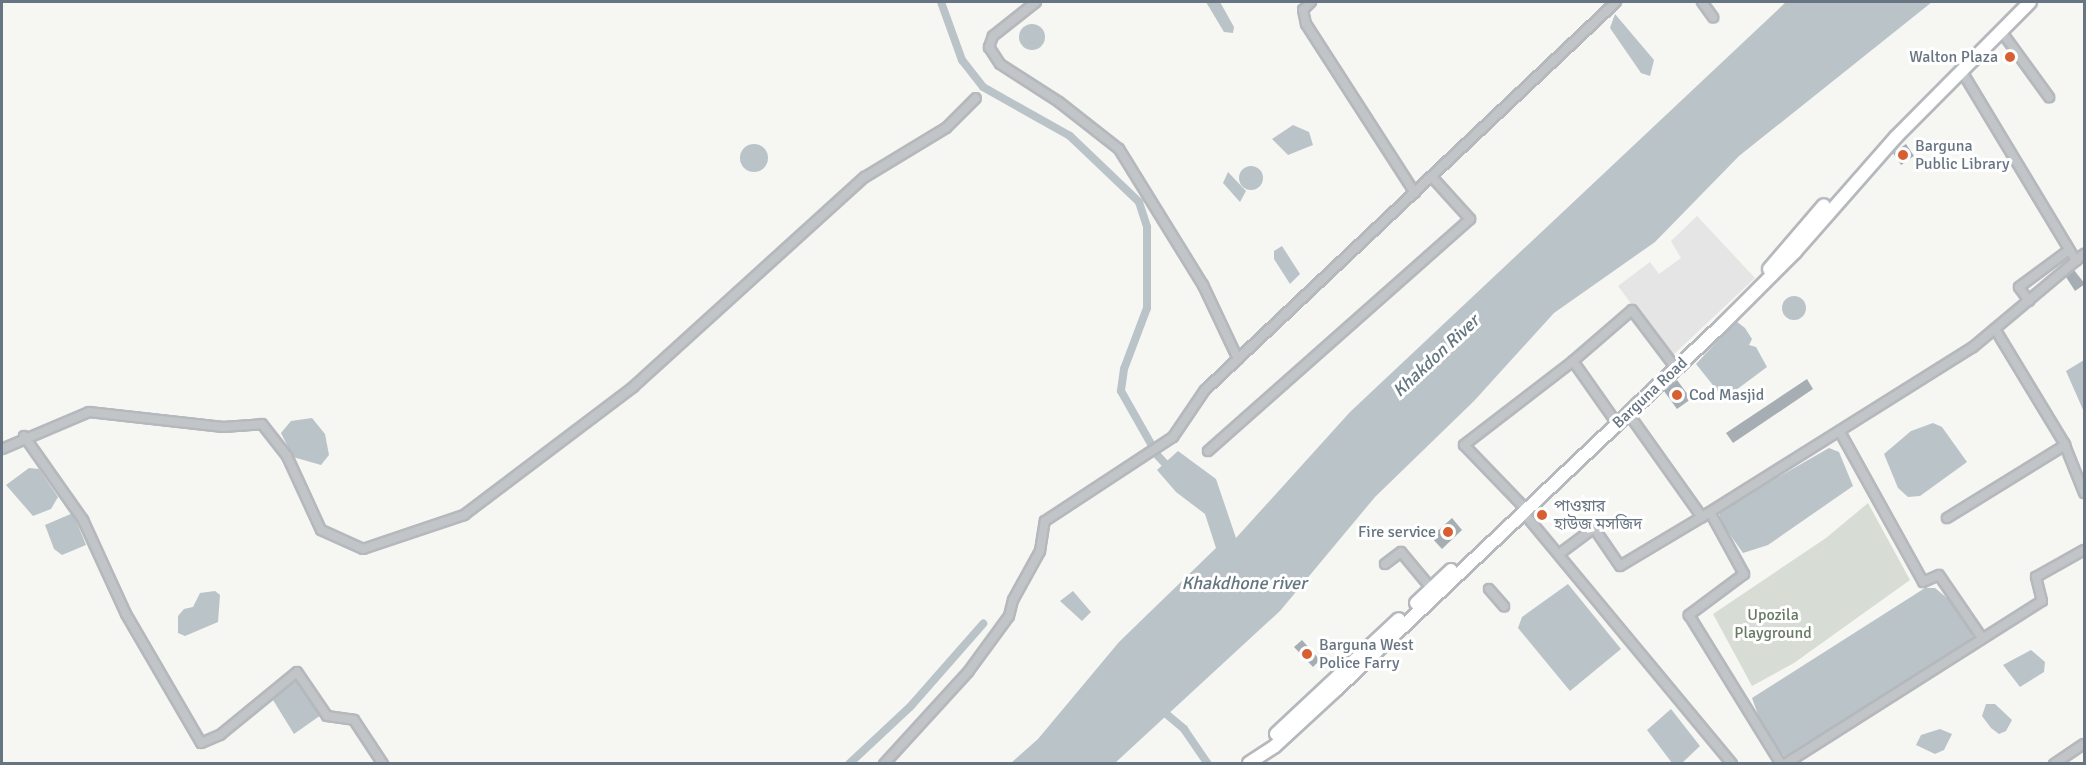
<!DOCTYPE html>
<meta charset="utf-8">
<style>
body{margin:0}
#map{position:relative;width:2086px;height:765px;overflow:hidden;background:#f6f6f3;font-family:Signika,"Noto Sans Bengali",sans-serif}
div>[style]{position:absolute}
.built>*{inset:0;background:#e4e5e4}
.green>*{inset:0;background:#d7ddd4}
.water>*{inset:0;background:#bac3c8}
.round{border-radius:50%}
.canal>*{height:8px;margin:-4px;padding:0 4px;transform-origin:4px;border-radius:4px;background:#bac3c8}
.building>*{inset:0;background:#a7aeb3}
.roads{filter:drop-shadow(2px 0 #b5b8bc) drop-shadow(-2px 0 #b5b8bc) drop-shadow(0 2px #b5b8bc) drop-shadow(0 -2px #b5b8bc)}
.street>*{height:8px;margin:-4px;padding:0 4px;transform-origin:4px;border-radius:4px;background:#c1c5c8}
.primary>*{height:12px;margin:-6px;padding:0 6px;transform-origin:6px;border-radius:6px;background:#fff}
.dots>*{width:16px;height:16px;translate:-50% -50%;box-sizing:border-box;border:3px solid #fff;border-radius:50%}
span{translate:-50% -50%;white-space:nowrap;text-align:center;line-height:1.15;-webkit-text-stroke:6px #fff;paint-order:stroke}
.poi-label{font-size:16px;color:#677582}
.right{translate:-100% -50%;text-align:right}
.left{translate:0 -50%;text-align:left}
.street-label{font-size:16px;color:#677582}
.park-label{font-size:16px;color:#697a65}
.water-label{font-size:18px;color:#63767f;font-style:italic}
.frame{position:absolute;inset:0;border:3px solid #677582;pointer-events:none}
</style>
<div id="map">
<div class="built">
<i style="clip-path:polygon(1697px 216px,1755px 278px,1671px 357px,1618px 286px,1650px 262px,1659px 274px,1681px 258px,1671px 241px)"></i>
</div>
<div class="green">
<i style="clip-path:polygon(1868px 503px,1910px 580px,1794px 663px,1752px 686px,1713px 614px,1826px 538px)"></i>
</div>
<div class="water">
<i style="clip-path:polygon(1206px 2px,1220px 2px,1234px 27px,1233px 33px,1224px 32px)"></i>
<i style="clip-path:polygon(1786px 2px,1932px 2px,1739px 156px,1655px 242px,1554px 313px,1474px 401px,1375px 497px,1280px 611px,1115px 763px,1011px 763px,1038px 739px,1119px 642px,1216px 548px,1205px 514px,1176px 492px,1157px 470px,1178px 451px,1216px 479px,1236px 538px,1350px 412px)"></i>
<i style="clip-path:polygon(1615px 14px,1654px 60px,1650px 76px,1641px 73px,1610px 28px)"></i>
<i class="round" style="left:1019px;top:24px;width:26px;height:26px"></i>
<i style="clip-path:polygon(1293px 125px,1309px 132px,1313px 145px,1288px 155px,1272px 139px)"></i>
<i class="round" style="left:740px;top:144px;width:28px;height:28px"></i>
<i class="round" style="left:1239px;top:166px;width:24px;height:24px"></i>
<i style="clip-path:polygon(1228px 172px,1246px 191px,1240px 202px,1223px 183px)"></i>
<i style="clip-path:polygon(1282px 246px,1300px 274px,1290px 284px,1274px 259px,1274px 251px)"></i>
<i class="round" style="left:1782px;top:296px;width:24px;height:24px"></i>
<i style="clip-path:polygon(1736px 321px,1745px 328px,1752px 339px,1749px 345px,1756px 347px,1767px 367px,1724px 399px,1696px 364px)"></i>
<i style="clip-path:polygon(2084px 360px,2084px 412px,2066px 371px)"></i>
<i style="clip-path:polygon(312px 418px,325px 434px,329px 455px,321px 465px,293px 457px,281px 433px,291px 421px)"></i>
<i style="clip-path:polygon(1933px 423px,1942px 427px,1967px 462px,1920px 496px,1908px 497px,1898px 488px,1884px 454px,1911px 431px)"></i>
<i style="clip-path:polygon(1829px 448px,1839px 452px,1853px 486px,1768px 545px,1743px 553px,1721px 522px,1719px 511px)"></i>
<i style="clip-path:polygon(29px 468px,39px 469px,58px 497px,51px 509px,33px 516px,6px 485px)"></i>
<i style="clip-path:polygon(73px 513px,86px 545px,62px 555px,54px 549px,45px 525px)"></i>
<i style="clip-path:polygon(1568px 584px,1621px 649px,1570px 691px,1518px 628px,1522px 617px)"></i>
<i style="clip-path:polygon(1925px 588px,1935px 588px,1959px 608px,1975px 641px,1785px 757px,1762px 726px,1752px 698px)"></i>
<i style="clip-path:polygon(215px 591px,220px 595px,218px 622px,185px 636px,178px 633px,178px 616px,184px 609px,193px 607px,200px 593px)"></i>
<i style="clip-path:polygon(1073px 591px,1091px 612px,1082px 621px,1060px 601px)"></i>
<i style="clip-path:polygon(2031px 650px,2045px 662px,2044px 672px,2020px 687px,2003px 665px)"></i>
<i style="clip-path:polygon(297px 678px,321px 715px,294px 734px,273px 700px)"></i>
<i style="clip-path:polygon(1986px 704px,1995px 704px,2012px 720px,2006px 731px,1999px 734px,1991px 728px,1982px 716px)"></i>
<i style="clip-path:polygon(1671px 709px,1700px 746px,1682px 763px,1672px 763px,1647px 730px)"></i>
<i style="clip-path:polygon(1940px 729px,1952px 734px,1944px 750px,1935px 754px,1916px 745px,1921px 735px)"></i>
</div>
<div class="canal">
<i style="left:941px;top:2px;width:62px;rotate:70.1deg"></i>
<i style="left:962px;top:60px;width:34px;rotate:52deg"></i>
<i style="left:983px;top:87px;width:100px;rotate:29.4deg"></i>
<i style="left:1070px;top:136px;width:95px;rotate:43.7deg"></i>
<i style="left:1139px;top:202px;width:26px;rotate:72deg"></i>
<i style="left:1147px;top:227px;width:81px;rotate:90deg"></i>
<i style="left:1147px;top:308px;width:65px;rotate:110.7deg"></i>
<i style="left:1124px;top:369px;width:22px;rotate:98deg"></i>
<i style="left:1121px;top:391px;width:61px;rotate:60.5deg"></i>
<i style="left:1158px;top:456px;width:21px;rotate:47deg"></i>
<i style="left:1158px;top:707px;width:34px;rotate:40deg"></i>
<i style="left:1184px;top:729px;width:42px;rotate:55.6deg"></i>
<i style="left:849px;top:764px;width:83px;rotate:-43.1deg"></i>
<i style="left:910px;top:707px;width:111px;rotate:-48.7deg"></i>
</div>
<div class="building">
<i style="clip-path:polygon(1906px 144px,1914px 156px,1901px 165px,1893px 153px)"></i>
<i style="clip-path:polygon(2074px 270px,2085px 284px,2075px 291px,2066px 277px)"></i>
<i style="clip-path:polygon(1807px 379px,1813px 389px,1733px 443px,1726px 433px)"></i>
<i style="clip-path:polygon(1677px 380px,1691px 399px,1677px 409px,1664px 391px)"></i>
<i style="clip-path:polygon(1452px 518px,1462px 530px,1442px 549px,1431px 537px)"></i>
<i style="clip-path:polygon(1302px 640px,1320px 660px,1313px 667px,1294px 647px)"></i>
</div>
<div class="roads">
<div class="street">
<i style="left:1036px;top:2px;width:55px;rotate:141.7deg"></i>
<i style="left:993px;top:36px;width:12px;rotate:110deg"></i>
<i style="left:989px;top:47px;width:20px;rotate:57deg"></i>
<i style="left:1000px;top:64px;width:70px;rotate:32.8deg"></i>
<i style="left:1059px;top:102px;width:76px;rotate:38.1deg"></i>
<i style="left:1119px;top:149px;width:160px;rotate:58.3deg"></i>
<i style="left:1203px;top:285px;width:82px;rotate:64.7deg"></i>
<i style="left:1311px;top:2px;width:11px;rotate:135deg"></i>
<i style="left:1303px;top:10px;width:14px;rotate:78deg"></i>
<i style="left:1306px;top:24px;width:201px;rotate:57.2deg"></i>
<i style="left:1702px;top:2px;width:19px;rotate:54deg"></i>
<i style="left:2001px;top:31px;width:82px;rotate:54deg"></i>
<i style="left:1961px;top:70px;width:223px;rotate:58.9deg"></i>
<i style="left:2029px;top:301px;width:17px;rotate:-126deg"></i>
<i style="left:2019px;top:287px;width:62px;rotate:-36.5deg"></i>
<i style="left:1995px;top:329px;width:133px;rotate:58.8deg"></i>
<i style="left:2064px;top:443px;width:54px;rotate:68.2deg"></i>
<i style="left:1573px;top:361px;width:78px;rotate:-40.8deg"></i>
<i style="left:1632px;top:310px;width:66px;rotate:53deg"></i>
<i style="left:1628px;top:413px;width:128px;rotate:54.6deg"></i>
<i style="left:1702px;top:517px;width:320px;rotate:-32.1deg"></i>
<i style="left:1973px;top:347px;width:145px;rotate:-40deg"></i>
<i style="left:1840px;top:432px;width:171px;rotate:61deg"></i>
<i style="left:1923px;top:582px;width:17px;rotate:-24deg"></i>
<i style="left:1939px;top:575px;width:76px;rotate:55.7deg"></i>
<i style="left:24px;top:436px;width:103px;rotate:54.9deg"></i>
<i style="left:83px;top:520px;width:103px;rotate:65.4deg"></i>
<i style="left:126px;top:614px;width:149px;rotate:59.8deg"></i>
<i style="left:201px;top:743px;width:21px;rotate:-23deg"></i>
<i style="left:220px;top:735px;width:99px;rotate:-39.3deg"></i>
<i style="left:297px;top:672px;width:53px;rotate:55.7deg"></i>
<i style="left:327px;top:716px;width:27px;rotate:8deg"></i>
<i style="left:354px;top:720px;width:53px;rotate:56.6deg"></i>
<i style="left:2px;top:449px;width:95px;rotate:-23deg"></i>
<i style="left:89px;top:412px;width:135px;rotate:6.4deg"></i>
<i style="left:223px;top:427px;width:39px;rotate:-4deg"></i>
<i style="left:262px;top:424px;width:41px;rotate:52deg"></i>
<i style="left:287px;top:456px;width:81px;rotate:65.3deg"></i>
<i style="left:321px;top:530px;width:46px;rotate:24.3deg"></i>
<i style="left:363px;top:549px;width:107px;rotate:-18.6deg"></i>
<i style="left:464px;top:515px;width:212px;rotate:-37.1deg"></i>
<i style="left:633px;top:387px;width:313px;rotate:-42.2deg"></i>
<i style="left:865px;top:177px;width:95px;rotate:-31.2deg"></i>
<i style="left:946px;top:128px;width:42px;rotate:-45deg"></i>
<i style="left:1208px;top:451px;width:350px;rotate:-41.5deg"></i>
<i style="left:1470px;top:219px;width:57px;rotate:-132.1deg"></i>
<i style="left:1521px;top:504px;width:82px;rotate:-134deg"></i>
<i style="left:1464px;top:445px;width:138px;rotate:-37.6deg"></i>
<i style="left:1573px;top:361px;width:70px;rotate:54.9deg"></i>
<i style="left:1523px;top:512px;width:327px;rotate:50.3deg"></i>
<i style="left:1710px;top:512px;width:71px;rotate:61.3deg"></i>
<i style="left:1744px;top:574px;width:69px;rotate:143.3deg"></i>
<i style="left:1689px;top:615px;width:175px;rotate:58.3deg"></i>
<i style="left:1947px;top:518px;width:139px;rotate:-31.7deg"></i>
<i style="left:1559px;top:554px;width:44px;rotate:-36.6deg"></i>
<i style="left:1594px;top:528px;width:46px;rotate:55.6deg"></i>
<i style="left:1620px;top:566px;width:96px;rotate:-30.9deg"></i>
<i style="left:1385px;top:564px;width:20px;rotate:-37deg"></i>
<i style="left:1401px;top:552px;width:47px;rotate:50.2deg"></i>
<i style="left:1489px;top:589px;width:23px;rotate:49deg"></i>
<i style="left:884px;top:764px;width:125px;rotate:-47.6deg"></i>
<i style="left:968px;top:672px;width:69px;rotate:-53.8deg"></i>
<i style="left:1009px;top:616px;width:16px;rotate:-76deg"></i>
<i style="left:1013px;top:600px;width:56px;rotate:-61.1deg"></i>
<i style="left:1040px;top:551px;width:30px;rotate:-81deg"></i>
<i style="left:1045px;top:521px;width:153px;rotate:-33.3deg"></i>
<i style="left:1173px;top:437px;width:57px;rotate:-55.8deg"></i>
<i style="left:1205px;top:390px;width:565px;rotate:-43.35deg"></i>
<i style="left:1785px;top:764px;width:304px;rotate:-32.4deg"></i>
<i style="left:2042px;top:601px;width:25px;rotate:-104deg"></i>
<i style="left:2036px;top:577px;width:55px;rotate:-29.4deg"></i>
<i style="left:2054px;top:764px;width:36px;rotate:-34deg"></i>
</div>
<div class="primary">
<i style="left:1769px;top:269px;width:84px;rotate:-49.3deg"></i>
<i style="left:1416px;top:603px;width:48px;rotate:-43.3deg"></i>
<i style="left:1276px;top:734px;width:168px;rotate:-43.1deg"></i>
<i style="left:1249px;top:763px;width:31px;rotate:-33deg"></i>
<i style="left:1275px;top:746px;width:84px;rotate:-42.6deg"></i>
<i style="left:1337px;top:689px;width:531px;rotate:-43.4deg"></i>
<i style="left:1723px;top:324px;width:102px;rotate:-45deg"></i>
<i style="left:1795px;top:252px;width:153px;rotate:-48.7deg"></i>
<i style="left:1896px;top:137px;width:190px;rotate:-45.2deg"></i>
</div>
</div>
<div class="dots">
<i style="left:2010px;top:57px;background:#d75f32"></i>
<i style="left:1903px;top:155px;background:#d75f32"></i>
<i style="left:1677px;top:395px;background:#d75f32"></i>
<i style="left:1542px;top:515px;background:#d75f32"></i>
<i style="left:1448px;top:532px;background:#d75f32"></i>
<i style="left:1307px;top:654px;background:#d75f32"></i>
</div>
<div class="poi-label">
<span class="right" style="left:1998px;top:57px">Walton Plaza</span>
<span class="left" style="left:1915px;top:155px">Barguna<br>Public Library</span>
<span class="left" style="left:1689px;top:395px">Cod Masjid</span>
<span class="left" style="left:1554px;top:515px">পাওয়ার<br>হাউজ মসজিদ</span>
<span class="right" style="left:1436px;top:532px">Fire service</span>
<span class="left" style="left:1319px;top:654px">Barguna West<br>Police Farry</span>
</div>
<div class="street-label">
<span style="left:1650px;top:393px;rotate:-43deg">Barguna Road</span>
</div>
<div class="park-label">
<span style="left:1773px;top:624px">Upozila<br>Playground</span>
</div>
<div class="water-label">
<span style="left:1436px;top:356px;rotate:-43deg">Khakdon River</span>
<span style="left:1244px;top:583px">Khakdhone river</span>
</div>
<div class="frame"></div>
</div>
